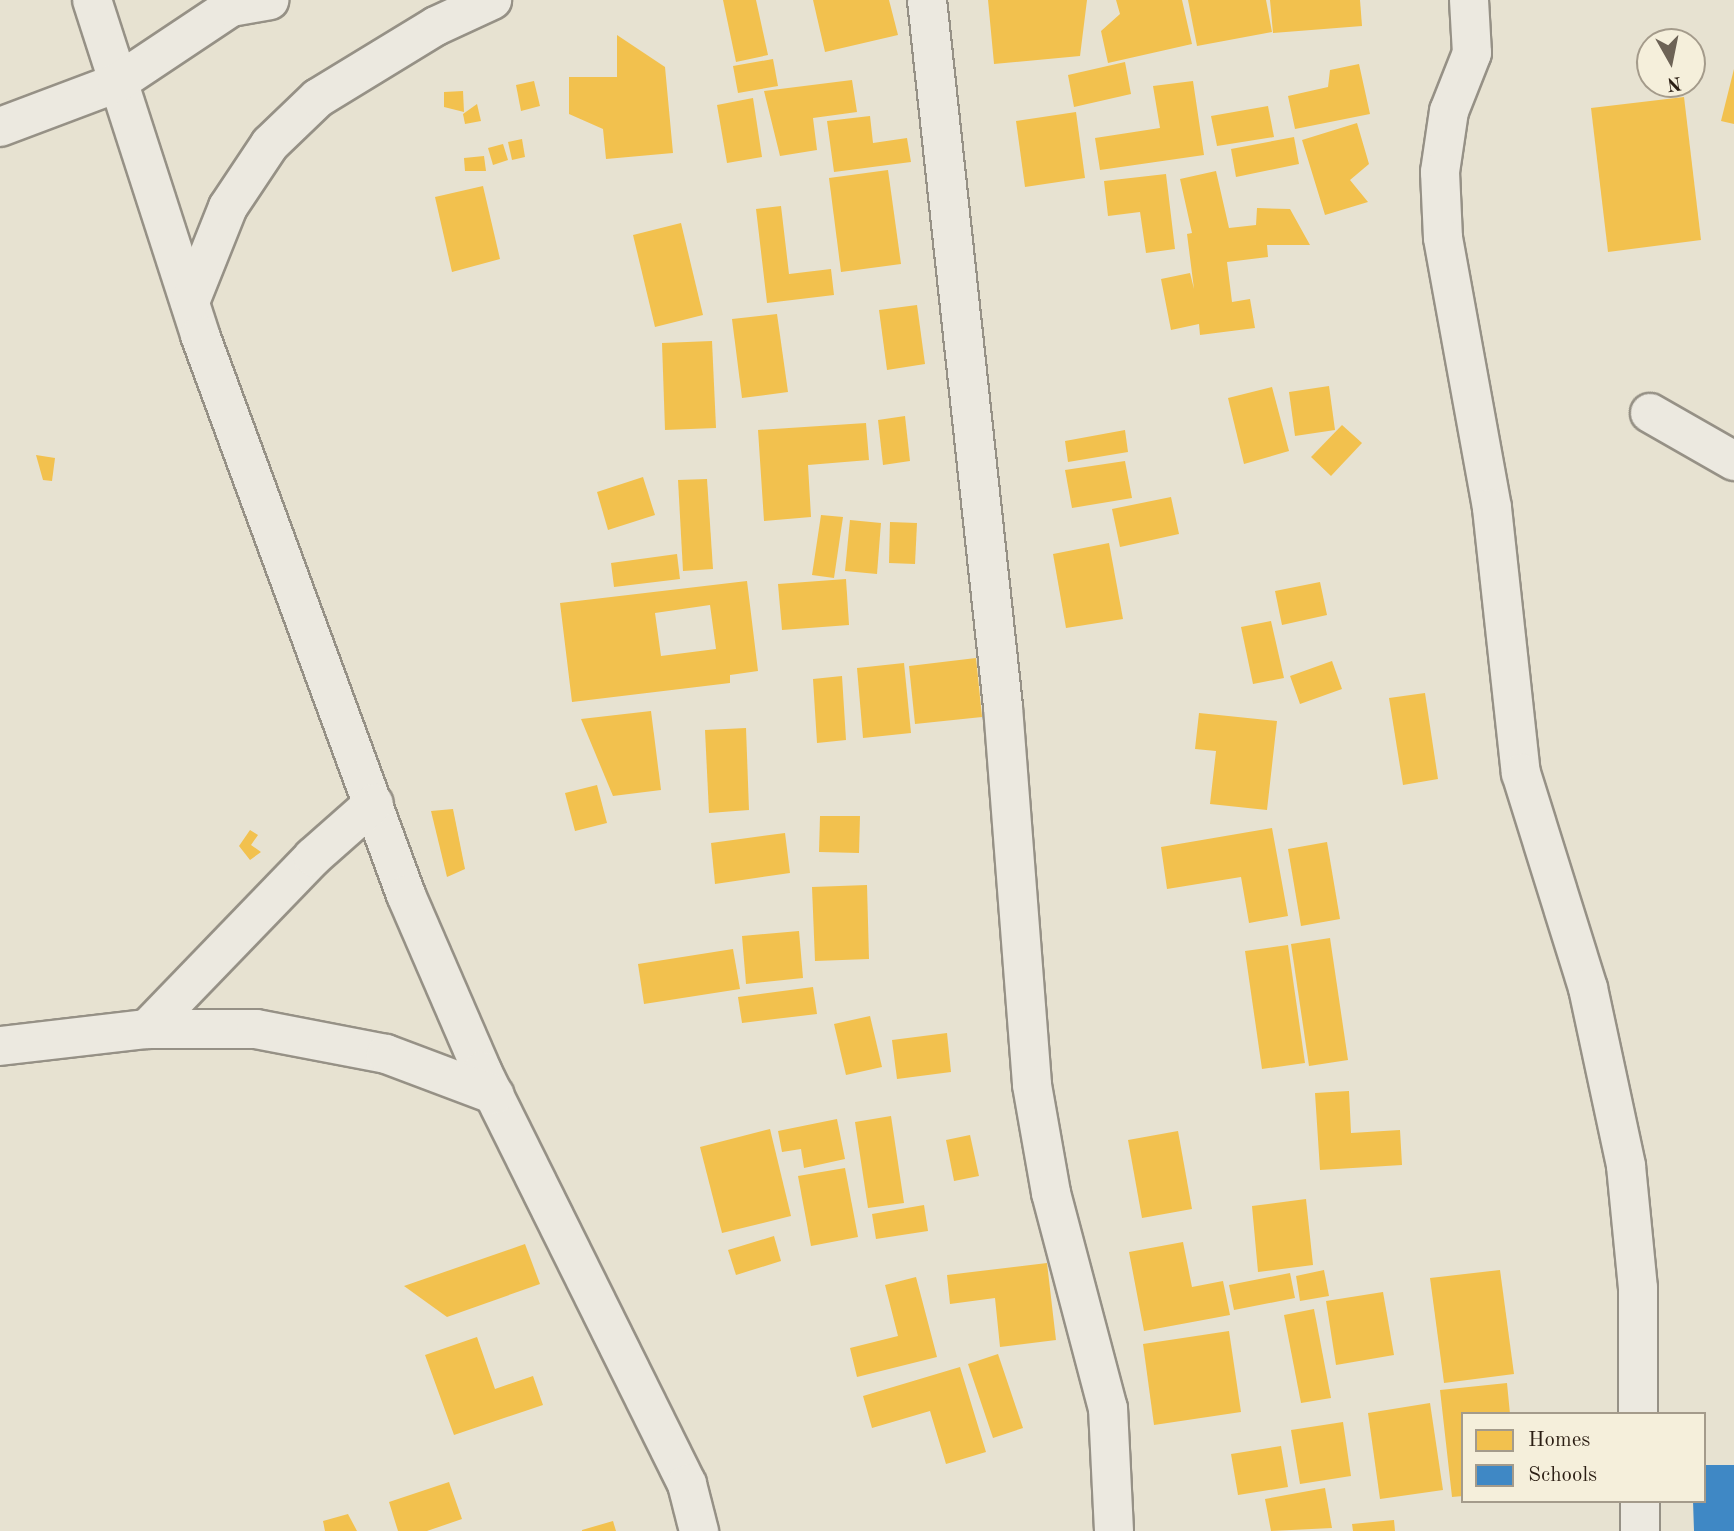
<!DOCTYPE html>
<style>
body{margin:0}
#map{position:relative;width:1734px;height:1531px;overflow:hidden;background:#e7e2d1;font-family:"Old Standard TT",serif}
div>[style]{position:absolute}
.homes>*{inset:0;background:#f2c14e}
.schools>*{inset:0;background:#3f88c5}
.roads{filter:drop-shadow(2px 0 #969186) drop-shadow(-2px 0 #969186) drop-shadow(0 2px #969186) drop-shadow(0 -2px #969186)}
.minor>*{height:38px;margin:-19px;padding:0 19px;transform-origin:19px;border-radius:19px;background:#ece9e0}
span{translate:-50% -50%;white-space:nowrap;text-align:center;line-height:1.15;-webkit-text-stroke:7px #f5efdb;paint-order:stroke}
.legend{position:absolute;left:1461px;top:1412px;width:245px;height:91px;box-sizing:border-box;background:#f5efdb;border:2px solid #a49b8b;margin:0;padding:9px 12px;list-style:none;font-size:21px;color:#2b1e13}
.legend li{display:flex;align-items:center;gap:14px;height:35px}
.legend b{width:35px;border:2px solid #a49b8b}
.north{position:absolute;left:1636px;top:28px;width:70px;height:70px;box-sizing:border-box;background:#f5efdb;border:2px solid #a49b8b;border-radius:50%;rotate:171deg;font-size:19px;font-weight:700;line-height:28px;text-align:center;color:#2b1e13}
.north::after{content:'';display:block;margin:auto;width:24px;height:32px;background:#6d6356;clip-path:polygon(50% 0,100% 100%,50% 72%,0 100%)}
</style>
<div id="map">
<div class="homes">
<i style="clip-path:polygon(723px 0,756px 0,768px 55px,736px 62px)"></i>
<i style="clip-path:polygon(813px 0,889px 0,898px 35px,825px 52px)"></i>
<i style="clip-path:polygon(988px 0,1087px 0,1080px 56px,994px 64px)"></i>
<i style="clip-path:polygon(1116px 0,1182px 0,1192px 44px,1108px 63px,1101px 31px,1120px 14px)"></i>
<i style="clip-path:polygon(1188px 0,1266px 0,1272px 32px,1197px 46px)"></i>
<i style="clip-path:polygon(1270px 0,1360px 0,1362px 26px,1273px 33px)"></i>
<i style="clip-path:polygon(617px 35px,665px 67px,673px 153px,606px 159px,603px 129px,569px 114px,569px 77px,617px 77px)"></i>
<i style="clip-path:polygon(773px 59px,778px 86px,738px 93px,733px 66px)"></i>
<i style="clip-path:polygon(1125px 62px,1131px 94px,1074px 107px,1068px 75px)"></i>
<i style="clip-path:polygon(1359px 64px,1370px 114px,1295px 129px,1288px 96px,1328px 87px,1330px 70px)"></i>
<i style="clip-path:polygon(1734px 69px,1734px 124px,1721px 121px)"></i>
<i style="clip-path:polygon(852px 80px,857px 112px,813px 118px,817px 150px,780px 156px,764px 91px)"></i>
<i style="clip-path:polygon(534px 81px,540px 106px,521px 111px,516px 85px)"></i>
<i style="clip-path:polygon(1193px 81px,1204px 155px,1100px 170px,1095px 138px,1160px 128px,1153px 86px)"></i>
<i style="clip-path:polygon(463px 91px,464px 112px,444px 107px,444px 92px)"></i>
<i style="clip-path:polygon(1684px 97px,1701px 240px,1608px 252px,1591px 108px)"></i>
<i style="clip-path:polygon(753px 98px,762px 157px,727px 163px,717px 105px)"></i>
<i style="clip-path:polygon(477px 104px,481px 121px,465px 124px,463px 114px)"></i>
<i style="clip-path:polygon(1268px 106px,1274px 137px,1217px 146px,1211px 116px)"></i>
<i style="clip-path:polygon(1076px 112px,1085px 178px,1025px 187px,1016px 121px)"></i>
<i style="clip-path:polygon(870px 116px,873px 143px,907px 138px,911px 162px,834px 172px,827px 121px)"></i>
<i style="clip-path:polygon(1357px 123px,1369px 164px,1350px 180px,1368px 202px,1325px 215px,1302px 140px)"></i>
<i style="clip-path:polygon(1294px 137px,1299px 164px,1236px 177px,1231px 149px)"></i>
<i style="clip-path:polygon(522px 139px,525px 157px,512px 160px,508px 142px)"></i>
<i style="clip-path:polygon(503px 144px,508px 160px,493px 165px,488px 148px)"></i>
<i style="clip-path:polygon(484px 156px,486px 171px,465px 171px,464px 158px)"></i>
<i style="clip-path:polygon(888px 170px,901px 264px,841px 272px,829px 178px)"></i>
<i style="clip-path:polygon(1216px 171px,1229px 228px,1256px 225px,1257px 208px,1290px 209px,1310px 245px,1267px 245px,1268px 257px,1227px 262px,1232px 302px,1250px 299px,1255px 328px,1200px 335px,1199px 324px,1171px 330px,1161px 279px,1190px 273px,1194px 289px,1187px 234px,1192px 233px,1180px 179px)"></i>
<i style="clip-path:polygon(1166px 174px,1175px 249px,1146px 253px,1140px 212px,1108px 216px,1104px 181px)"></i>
<i style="clip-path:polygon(483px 186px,500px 259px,452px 272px,435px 197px)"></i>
<i style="clip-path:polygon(781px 206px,789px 274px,831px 269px,834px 295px,767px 303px,756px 209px)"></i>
<i style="clip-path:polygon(681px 223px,703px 315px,655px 327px,633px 235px)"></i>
<i style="clip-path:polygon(917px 305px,925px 364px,887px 370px,879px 310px)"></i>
<i style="clip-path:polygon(777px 314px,788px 392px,742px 398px,732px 319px)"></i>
<i style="clip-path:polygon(712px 341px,716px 428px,665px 430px,662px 343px)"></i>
<i style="clip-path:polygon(1329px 386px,1335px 430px,1295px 436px,1289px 392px)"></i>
<i style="clip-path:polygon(1272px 387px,1289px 451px,1244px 464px,1228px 398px)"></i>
<i style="clip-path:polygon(905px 416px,910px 461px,883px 465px,878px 420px)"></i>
<i style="clip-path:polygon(866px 423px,869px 460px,808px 465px,811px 517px,764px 521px,758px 430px)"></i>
<i style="clip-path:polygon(1342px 425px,1362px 443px,1331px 476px,1311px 457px)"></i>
<i style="clip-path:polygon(1125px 430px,1128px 452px,1068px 462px,1065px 441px)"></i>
<i style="clip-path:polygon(36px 455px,55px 458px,52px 481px,43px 480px)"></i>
<i style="clip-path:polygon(1125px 461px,1132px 498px,1072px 508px,1065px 470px)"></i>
<i style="clip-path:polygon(643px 477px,655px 515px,608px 530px,597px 492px)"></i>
<i style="clip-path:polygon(707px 479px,713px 569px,683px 571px,678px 480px)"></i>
<i style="clip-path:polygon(1171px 497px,1179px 534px,1120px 547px,1112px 509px)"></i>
<i style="clip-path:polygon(821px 515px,843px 517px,834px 578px,812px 575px)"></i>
<i style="clip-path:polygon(850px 520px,881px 523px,877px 574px,845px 571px)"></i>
<i style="clip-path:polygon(890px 522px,917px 523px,915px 564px,889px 563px)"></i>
<i style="clip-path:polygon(1109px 543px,1123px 619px,1066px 628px,1053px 554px)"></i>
<i style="clip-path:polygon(677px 554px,680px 579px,614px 587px,611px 563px)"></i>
<i style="clip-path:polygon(846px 579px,849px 625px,782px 630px,778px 584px)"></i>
<i style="clip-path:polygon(evenodd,747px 581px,758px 671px,730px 675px,730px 683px,572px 702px,560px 603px,747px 581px,710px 605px,716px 649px,661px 656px,655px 613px,710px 605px)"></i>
<i style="clip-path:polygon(1320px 582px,1327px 615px,1282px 625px,1275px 591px)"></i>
<i style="clip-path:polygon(1271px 621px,1284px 678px,1253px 684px,1241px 627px)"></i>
<i style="clip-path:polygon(976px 658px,982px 717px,915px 724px,909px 666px)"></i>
<i style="clip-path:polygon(1332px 661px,1342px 689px,1300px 704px,1290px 676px)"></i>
<i style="clip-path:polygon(904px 663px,911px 733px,863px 738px,857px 668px)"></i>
<i style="clip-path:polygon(842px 676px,846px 740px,817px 743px,813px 679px)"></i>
<i style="clip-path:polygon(1425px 693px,1438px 779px,1403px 785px,1389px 698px)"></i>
<i style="clip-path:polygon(651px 711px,661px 790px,613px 796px,581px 719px)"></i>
<i style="clip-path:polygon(1199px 713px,1277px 721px,1267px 810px,1210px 804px,1216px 751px,1195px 749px)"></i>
<i style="clip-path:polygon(746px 728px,749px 810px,709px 813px,705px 730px)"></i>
<i style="clip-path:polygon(597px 785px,607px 823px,575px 831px,565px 793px)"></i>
<i style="clip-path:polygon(453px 809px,465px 869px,447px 877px,431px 811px)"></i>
<i style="clip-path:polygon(820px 816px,860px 816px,859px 853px,819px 852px)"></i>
<i style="clip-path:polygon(1272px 828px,1288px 916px,1249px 923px,1241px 877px,1167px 889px,1161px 847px)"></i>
<i style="clip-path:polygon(250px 830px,258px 835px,251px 845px,261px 852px,250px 860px,239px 846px)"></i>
<i style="clip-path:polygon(785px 833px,790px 873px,715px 884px,711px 843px)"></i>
<i style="clip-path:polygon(1327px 842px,1340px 919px,1301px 926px,1288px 849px)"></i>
<i style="clip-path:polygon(867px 885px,869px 959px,815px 961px,812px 887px)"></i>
<i style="clip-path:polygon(799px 931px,803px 978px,746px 984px,742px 936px)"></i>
<i style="clip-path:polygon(1330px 938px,1348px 1060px,1309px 1066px,1291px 944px)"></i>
<i style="clip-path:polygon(1288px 945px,1305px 1063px,1262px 1069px,1245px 951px)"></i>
<i style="clip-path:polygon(733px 949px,740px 989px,644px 1004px,638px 964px)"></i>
<i style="clip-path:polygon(813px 987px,817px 1014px,742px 1023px,738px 997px)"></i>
<i style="clip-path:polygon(870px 1016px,882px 1067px,846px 1075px,834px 1024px)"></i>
<i style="clip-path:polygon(947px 1033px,951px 1072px,897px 1079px,892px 1040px)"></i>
<i style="clip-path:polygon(1349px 1091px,1351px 1133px,1400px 1130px,1402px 1165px,1320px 1170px,1315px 1093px)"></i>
<i style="clip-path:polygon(891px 1116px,904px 1203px,868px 1208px,855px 1122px)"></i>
<i style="clip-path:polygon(837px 1119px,845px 1159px,804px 1168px,801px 1149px,782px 1152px,778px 1131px)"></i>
<i style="clip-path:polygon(770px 1129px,791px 1216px,722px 1233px,700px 1147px)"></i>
<i style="clip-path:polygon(1178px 1131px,1192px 1209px,1142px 1218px,1128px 1140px)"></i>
<i style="clip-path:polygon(970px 1135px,979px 1176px,954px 1181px,946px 1140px)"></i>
<i style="clip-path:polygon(845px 1168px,858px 1237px,811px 1246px,798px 1176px)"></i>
<i style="clip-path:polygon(1306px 1199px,1313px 1265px,1258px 1272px,1252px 1206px)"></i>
<i style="clip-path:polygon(924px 1205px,928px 1231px,876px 1239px,872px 1214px)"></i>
<i style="clip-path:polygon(774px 1236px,781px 1261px,736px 1275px,728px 1250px)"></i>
<i style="clip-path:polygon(1183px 1242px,1192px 1287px,1223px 1281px,1230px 1315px,1144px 1331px,1129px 1252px)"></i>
<i style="clip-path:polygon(525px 1244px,540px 1284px,447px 1317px,404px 1286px)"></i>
<i style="clip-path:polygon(1047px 1263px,1056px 1340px,1000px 1347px,995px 1298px,950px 1304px,947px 1275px)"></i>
<i style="clip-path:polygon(1324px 1270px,1329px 1296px,1300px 1301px,1296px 1276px)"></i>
<i style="clip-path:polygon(1500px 1270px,1514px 1374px,1444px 1383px,1430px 1278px)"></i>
<i style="clip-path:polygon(1290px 1273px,1295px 1298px,1234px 1310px,1229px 1285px)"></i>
<i style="clip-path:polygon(916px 1277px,937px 1357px,857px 1377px,850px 1348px,898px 1336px,885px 1285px)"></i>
<i style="clip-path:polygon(1383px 1292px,1394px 1355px,1336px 1365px,1326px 1301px)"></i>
<i style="clip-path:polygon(1314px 1309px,1331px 1398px,1301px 1403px,1284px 1315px)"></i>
<i style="clip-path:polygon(1229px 1331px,1241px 1412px,1154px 1425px,1143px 1344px)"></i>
<i style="clip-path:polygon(477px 1337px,495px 1389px,533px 1376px,543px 1405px,454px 1435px,425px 1355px)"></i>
<i style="clip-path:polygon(998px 1354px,1023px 1428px,993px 1438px,968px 1364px)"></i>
<i style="clip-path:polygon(960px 1367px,986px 1452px,946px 1464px,930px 1411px,872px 1428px,863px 1396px)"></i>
<i style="clip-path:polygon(1507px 1383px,1510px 1414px,1463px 1414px,1463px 1496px,1452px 1497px,1440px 1390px)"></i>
<i style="clip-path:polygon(1430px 1403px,1443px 1490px,1380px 1499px,1368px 1413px)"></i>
<i style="clip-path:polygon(1343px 1422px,1351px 1476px,1300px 1484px,1291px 1430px)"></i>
<i style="clip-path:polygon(1281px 1446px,1288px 1487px,1238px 1495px,1231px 1454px)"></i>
<i style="clip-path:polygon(449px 1482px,462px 1519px,427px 1531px,398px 1531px,389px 1502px)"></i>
<i style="clip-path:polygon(1325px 1488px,1332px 1528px,1271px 1531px,1265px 1499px)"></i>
<i style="clip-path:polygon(348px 1514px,357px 1531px,325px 1531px,323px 1521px)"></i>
<i style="clip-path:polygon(1394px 1520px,1395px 1531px,1353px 1531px,1352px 1524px)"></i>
<i style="clip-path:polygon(613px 1521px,616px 1531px,582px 1531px,582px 1530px)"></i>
</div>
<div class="schools">
<i style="clip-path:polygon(1704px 1465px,1734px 1465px,1734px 1531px,1694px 1531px,1693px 1501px,1704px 1501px)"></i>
</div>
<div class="roads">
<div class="minor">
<i style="left:92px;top:0;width:352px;rotate:72.1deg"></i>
<i style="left:200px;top:335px;width:597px;rotate:69.8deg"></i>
<i style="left:406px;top:895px;width:192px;rotate:66.6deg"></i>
<i style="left:482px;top:1071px;width:461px;rotate:63.6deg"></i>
<i style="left:687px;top:1484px;width:49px;rotate:75.7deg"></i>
<i style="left:927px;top:0;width:711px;rotate:83.86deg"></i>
<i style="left:1003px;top:707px;width:379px;rotate:85.6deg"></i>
<i style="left:1032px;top:1085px;width:110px;rotate:80deg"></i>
<i style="left:1051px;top:1193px;width:222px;rotate:75.2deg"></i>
<i style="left:1108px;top:1408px;width:123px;rotate:87.2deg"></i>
<i style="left:1469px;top:0;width:53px;rotate:86.8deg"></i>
<i style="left:1472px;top:53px;width:62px;rotate:111.6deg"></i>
<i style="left:1449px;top:111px;width:62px;rotate:98.4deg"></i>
<i style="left:1440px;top:172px;width:66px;rotate:87.4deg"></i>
<i style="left:1443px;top:238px;width:274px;rotate:79.7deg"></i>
<i style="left:1492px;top:508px;width:267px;rotate:83.8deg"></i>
<i style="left:1521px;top:773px;width:225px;rotate:72.7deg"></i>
<i style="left:1588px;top:988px;width:182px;rotate:77.9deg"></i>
<i style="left:1626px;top:1166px;width:123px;rotate:84.4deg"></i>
<i style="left:1638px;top:1288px;width:126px;rotate:90deg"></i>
<i style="left:0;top:127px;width:125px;rotate:-20.6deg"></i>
<i style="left:117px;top:83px;width:137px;rotate:-33.7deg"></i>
<i style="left:231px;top:7px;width:39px;rotate:-10deg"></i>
<i style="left:190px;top:302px;width:102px;rotate:-68.2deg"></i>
<i style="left:228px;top:207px;width:76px;rotate:-56.3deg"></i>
<i style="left:270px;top:144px;width:66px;rotate:-43.8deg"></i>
<i style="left:318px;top:98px;width:138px;rotate:-31.4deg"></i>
<i style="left:436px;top:26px;width:62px;rotate:-24.9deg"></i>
<i style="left:1650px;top:413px;width:97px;rotate:29.7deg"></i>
<i style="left:147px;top:1029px;width:239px;rotate:-46deg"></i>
<i style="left:313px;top:857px;width:81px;rotate:-41.5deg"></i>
<i style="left:0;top:1046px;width:148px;rotate:-6.6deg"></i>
<i style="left:147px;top:1029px;width:109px"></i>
<i style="left:256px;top:1029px;width:132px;rotate:10.9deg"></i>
<i style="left:386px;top:1054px;width:116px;rotate:20.6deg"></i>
<i style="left:1640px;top:1501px;width:30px;rotate:90deg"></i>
</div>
</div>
<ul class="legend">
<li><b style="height:19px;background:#f2c14e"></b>Homes</li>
<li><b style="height:19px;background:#3f88c5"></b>Schools</li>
</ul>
<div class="north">N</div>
</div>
